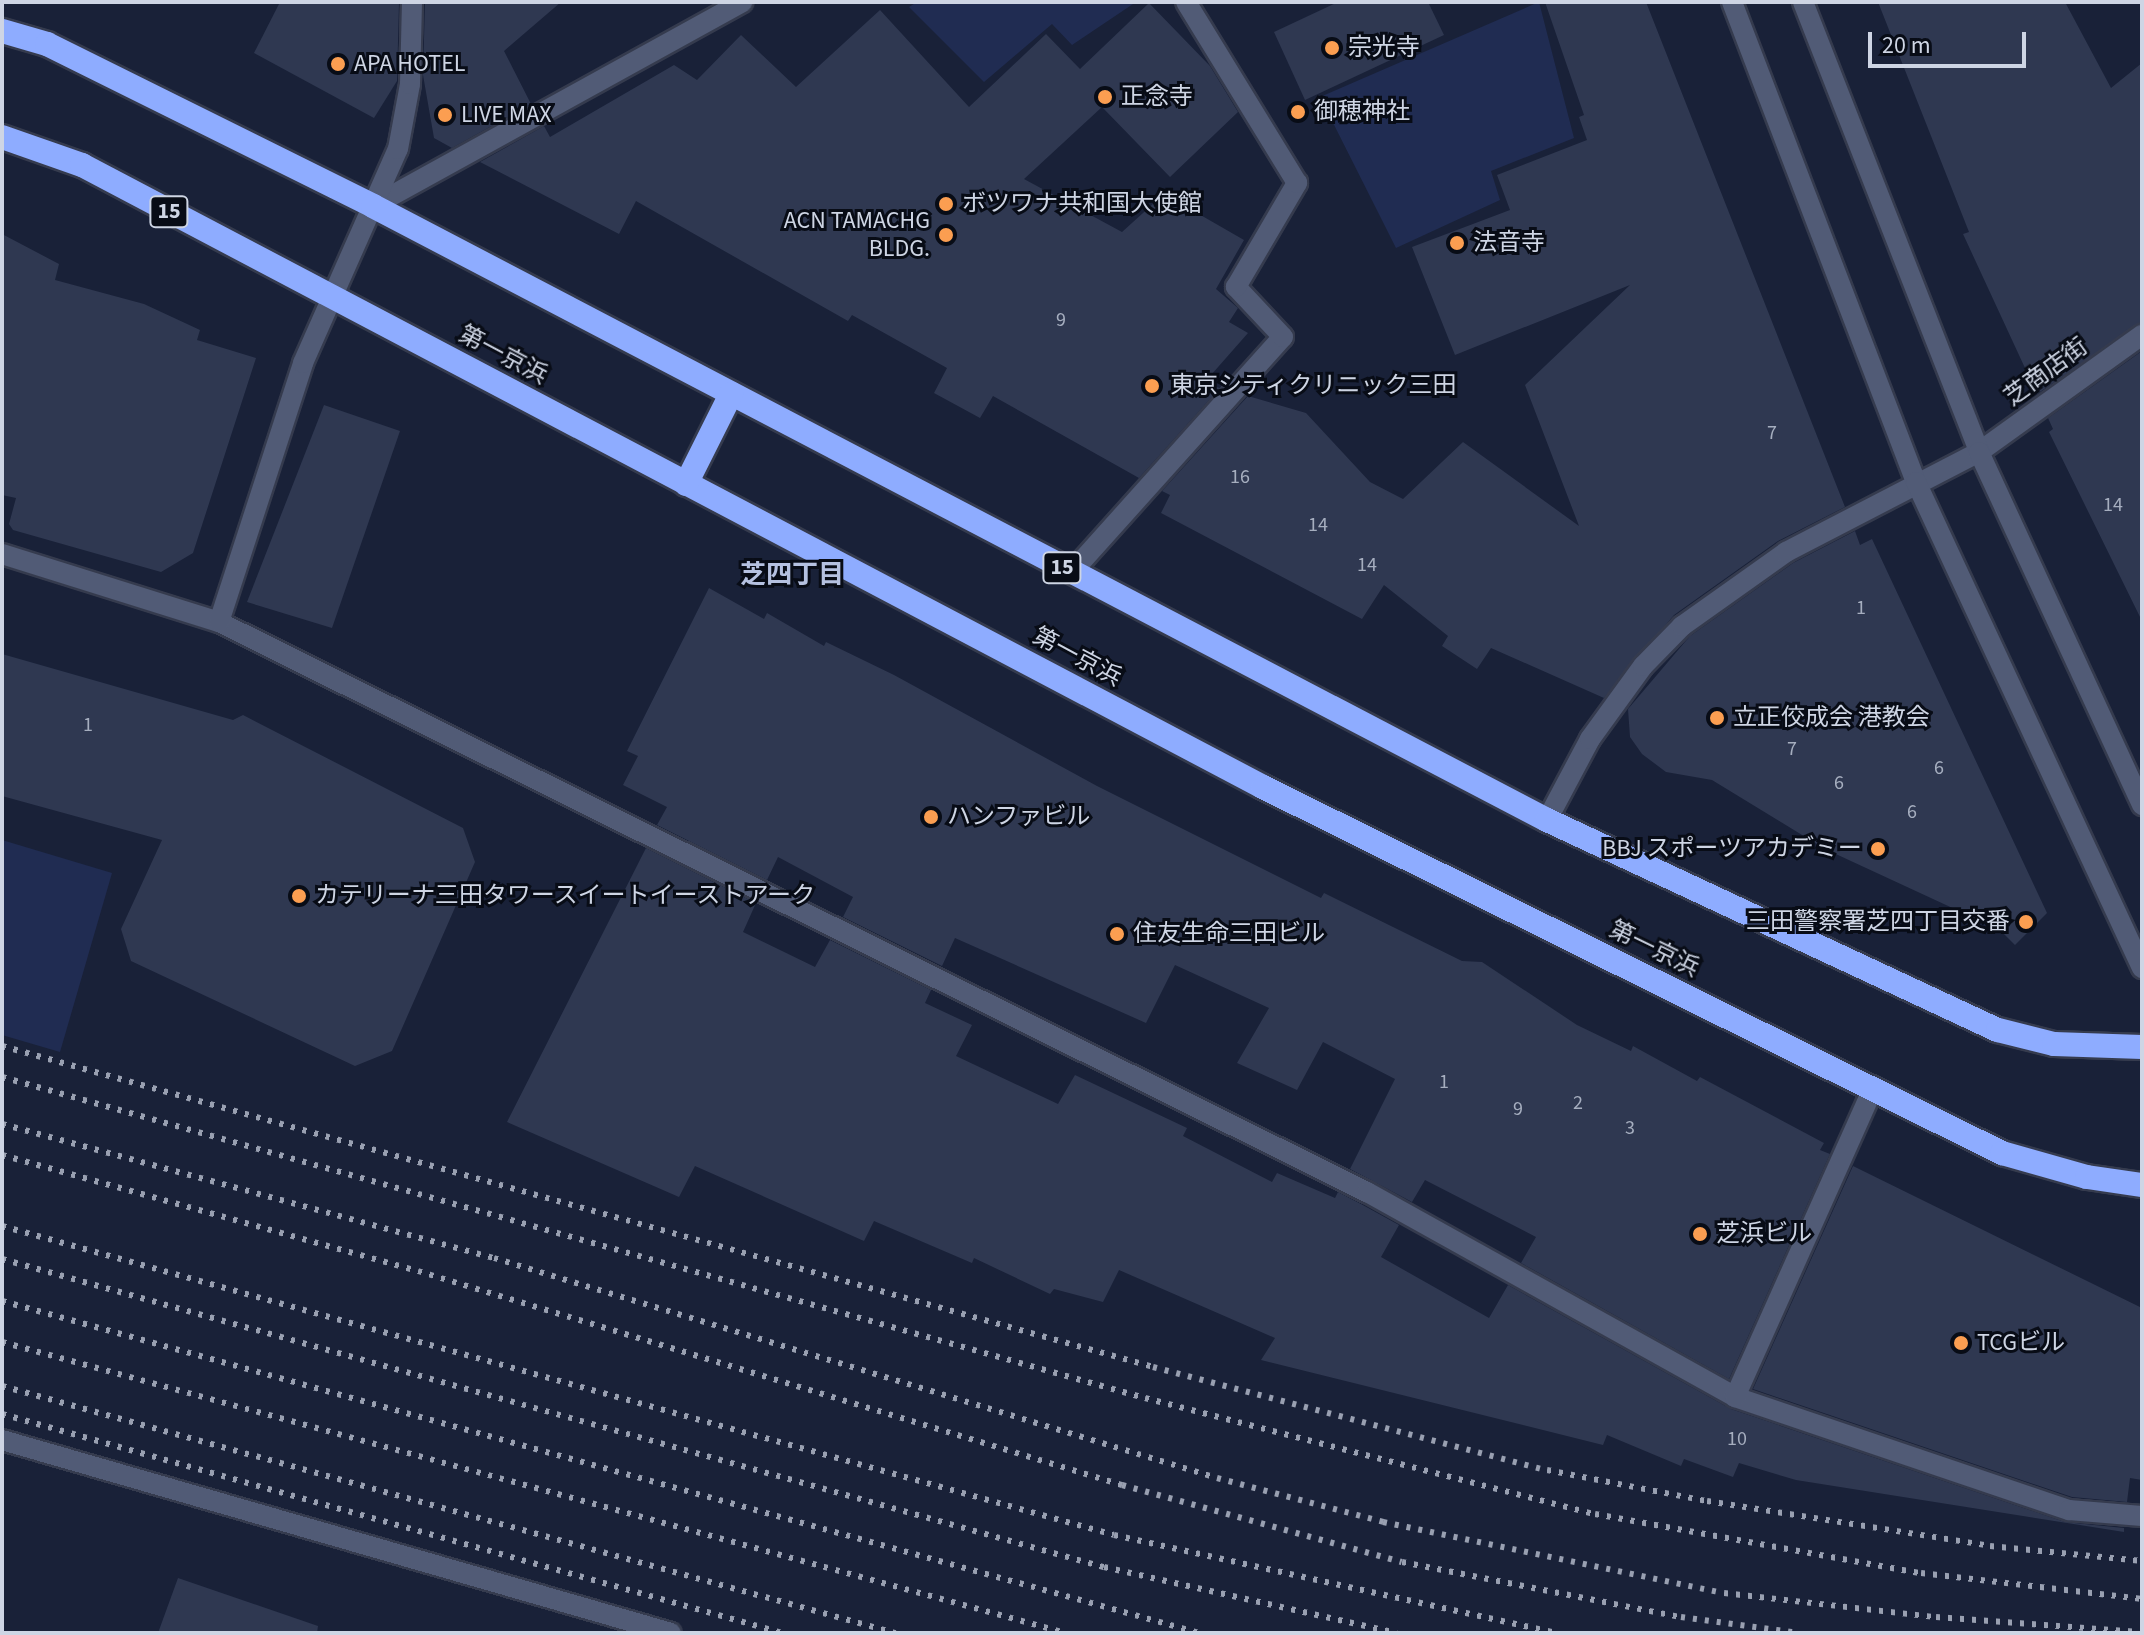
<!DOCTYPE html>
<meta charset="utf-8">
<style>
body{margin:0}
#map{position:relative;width:2144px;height:1635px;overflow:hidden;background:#192138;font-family:"Source Sans 3","Noto Sans JP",sans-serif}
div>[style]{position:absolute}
.green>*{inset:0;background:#202c52}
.building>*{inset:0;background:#2f3851}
.roads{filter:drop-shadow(2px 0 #353b4e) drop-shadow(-2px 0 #353b4e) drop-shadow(0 2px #353b4e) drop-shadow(0 -2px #353b4e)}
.street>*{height:20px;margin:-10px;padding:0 10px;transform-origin:10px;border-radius:10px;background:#515b76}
.secondary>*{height:20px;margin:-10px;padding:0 10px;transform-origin:10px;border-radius:10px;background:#515b76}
.highway>*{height:24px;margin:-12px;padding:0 12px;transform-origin:12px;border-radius:12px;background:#8eacff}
.rail>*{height:6px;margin-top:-3px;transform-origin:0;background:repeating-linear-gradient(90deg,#99a0b1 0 4px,transparent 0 12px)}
.dots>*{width:22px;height:22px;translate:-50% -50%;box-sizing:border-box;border:4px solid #080c16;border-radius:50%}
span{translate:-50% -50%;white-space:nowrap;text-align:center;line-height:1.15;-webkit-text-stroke:6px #080c16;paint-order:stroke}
.number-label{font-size:20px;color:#a6aebf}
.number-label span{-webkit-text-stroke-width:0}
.shield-label span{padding:2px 6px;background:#080c16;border:2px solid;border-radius:6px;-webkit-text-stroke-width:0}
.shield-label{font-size:22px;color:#ced5e4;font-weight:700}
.poi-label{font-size:24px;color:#ced5e4}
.left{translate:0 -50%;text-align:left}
.right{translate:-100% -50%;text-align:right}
.street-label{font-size:24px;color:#ced5e4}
.neighbourhood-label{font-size:26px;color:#b5c1e0;font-weight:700}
.frame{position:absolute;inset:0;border:4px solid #ced5e4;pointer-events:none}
.scale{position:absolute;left:1868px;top:32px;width:158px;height:36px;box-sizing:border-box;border:4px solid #ced5e4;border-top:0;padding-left:10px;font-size:24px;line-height:28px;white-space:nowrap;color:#ced5e4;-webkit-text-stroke:6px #080c16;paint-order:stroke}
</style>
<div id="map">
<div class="green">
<i style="clip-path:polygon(917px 2px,1136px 2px,1072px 45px,1052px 24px,984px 82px,909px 7px)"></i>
<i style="clip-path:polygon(1539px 2px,1574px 138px,1491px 171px,1500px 200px,1396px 248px,1320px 97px)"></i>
<i style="clip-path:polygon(2px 840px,112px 873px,60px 1052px,2px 1035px)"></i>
</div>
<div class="building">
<i style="clip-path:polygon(280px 2px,399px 2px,397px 81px,374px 118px,254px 53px)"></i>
<i style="clip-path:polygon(425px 2px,561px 2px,504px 51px,531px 104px,452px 148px,434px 138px,423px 75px)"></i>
<i style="clip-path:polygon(1338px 2px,1428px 2px,1444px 35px,1305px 100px,1274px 32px)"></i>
<i style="clip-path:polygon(1545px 2px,1646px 2px,1845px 507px,1778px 541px,1674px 615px,1604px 698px,1491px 648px,1477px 669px,1442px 646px,1448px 636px,1384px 585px,1362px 619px,1161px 513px,1170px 495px,1162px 491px,1248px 396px,1306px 413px,1370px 482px,1403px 499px,1463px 442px,1579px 526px,1525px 385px,1630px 285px,1455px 355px,1412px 247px,1510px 210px,1497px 175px,1587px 140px,1579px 117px,1584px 115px)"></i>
<i style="clip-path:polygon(1878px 2px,2065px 2px,2111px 88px,2142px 63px,2142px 322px,2037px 394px,1963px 234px,1969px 232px)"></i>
<i style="clip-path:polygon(1149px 3px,1210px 66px,1238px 112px,1170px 177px,1102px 107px,1024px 179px,1122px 232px,1164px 194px,1244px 240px,1216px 289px,1238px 308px,1229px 322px,1248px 333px,1204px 383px,1220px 388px,1139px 478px,993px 396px,980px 418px,934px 393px,947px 368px,852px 315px,848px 321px,636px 201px,619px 234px,480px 162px,544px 126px,550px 137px,674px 65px,697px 80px,741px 35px,796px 87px,880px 10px,969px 107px,1046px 34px,1080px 69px)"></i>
<i style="clip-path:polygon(2px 234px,59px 264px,55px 280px,144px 304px,200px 330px,197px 340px,256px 358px,193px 553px,161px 572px,13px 530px,9px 524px,16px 498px,2px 495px)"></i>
<i style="clip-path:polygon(2142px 351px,2142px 621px,2049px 432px,2053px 429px,2048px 418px)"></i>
<i style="clip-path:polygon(324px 405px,400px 431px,332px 628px,247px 602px)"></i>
<i style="clip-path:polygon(1855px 531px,1860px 545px,1872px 539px,2047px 913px,2015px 945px,2000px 930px,1825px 849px,1712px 780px,1666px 772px,1642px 754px,1630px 737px,1628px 709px,1690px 636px,1793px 563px)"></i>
<i style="clip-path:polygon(709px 588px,764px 619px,767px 613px,824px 646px,826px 642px,894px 675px,1097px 786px,1321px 898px,1324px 893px,1462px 961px,1482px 962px,1577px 1025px,1631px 1051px,1633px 1046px,1697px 1081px,1700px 1077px,1824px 1143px,1820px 1150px,1830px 1154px,1729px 1379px,1521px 1263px,1536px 1237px,1425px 1180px,1412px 1202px,1350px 1169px,1395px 1079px,1323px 1042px,1297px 1090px,1237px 1063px,1269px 1008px,1175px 965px,1146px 1023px,955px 938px,942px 966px,843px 917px,853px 897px,778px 857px,767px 880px,657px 825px,667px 807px,623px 785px,638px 756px,627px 751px)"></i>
<i style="clip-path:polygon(2px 654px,233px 720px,243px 715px,463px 828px,475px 862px,392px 1051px,355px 1066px,131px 961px,121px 929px,162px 840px,2px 796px)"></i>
<i style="clip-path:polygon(646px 848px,756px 903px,743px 932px,815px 967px,830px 940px,931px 990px,925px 1003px,972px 1025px,956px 1056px,1058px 1104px,1075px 1075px,1187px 1128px,1183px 1136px,1272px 1182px,1277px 1173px,1335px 1198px,1338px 1192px,1361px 1204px,1399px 1225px,1381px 1257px,1489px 1318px,1508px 1285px,1731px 1409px,2065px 1522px,2124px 1528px,2124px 1532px,1796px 1480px,1739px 1463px,1733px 1477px,1684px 1459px,1681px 1466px,1607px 1435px,1603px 1445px,1261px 1360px,1275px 1338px,1119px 1270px,1103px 1302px,1054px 1289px,1050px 1294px,974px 1258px,972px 1263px,874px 1221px,864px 1241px,695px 1166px,679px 1197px,507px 1122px)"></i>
<i style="clip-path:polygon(1853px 1166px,2142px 1308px,2142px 1480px,2130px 1478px,2127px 1502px,2072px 1497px,1753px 1389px)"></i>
<i style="clip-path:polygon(178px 1578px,318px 1626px,317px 1633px,158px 1633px)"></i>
</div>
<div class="roads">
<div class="street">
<i style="left:373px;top:206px;width:422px;rotate:-28.9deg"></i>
<i style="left:2px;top:554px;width:227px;rotate:17.4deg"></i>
<i style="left:219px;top:622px;width:1282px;rotate:26.41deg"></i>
<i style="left:1367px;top:1192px;width:421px;rotate:29.1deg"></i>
<i style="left:1735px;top:1397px;width:353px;rotate:18.7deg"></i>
<i style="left:2069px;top:1510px;width:73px;rotate:4.7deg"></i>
<i style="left:1071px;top:573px;width:317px;rotate:-48.1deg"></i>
<i style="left:1283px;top:337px;width:69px;rotate:-133.2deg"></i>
<i style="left:1236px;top:287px;width:121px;rotate:-59.6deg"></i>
<i style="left:1297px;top:183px;width:212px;rotate:-121.5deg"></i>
<i style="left:219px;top:622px;width:272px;rotate:-72deg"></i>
<i style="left:303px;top:363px;width:234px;rotate:-66.1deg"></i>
<i style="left:398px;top:149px;width:66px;rotate:-79.5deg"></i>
<i style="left:410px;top:84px;width:82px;rotate:-88.6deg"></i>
<i style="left:1547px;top:820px;width:92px;rotate:-62deg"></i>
<i style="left:1590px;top:739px;width:90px;rotate:-54deg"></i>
<i style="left:1643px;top:666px;width:56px;rotate:-45.7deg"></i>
<i style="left:1682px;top:626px;width:128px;rotate:-35.4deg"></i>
<i style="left:1786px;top:552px;width:217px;rotate:-27.4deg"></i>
<i style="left:1979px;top:452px;width:201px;rotate:-35.7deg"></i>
<i style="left:1735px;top:1397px;width:338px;rotate:-65.9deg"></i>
</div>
<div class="secondary">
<i style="left:1732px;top:2px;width:514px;rotate:69.03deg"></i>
<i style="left:1916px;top:482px;width:536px;rotate:65.06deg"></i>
<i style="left:1803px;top:2px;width:483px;rotate:68.6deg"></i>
<i style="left:1979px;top:452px;width:389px;rotate:65.2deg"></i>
<i style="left:2px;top:1440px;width:696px;rotate:16.09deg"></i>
</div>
<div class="highway">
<i style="left:2px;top:31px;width:47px;rotate:16.1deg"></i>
<i style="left:47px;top:44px;width:364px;rotate:26.4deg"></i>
<i style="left:373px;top:206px;width:1325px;rotate:27.61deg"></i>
<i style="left:1547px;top:820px;width:497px;rotate:25deg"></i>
<i style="left:1998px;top:1030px;width:58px;rotate:14deg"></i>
<i style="left:2054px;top:1044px;width:88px;rotate:2deg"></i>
<i style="left:2px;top:137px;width:85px;rotate:19.3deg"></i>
<i style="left:82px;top:165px;width:1335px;rotate:27.77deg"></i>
<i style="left:1263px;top:787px;width:825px;rotate:26.35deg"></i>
<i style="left:2002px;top:1153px;width:88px;rotate:15.8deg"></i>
<i style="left:2087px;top:1177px;width:56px;rotate:8.3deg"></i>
<i style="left:686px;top:484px;width:101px;rotate:-63.4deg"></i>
</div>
</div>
<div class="rail">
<i style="left:2px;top:1046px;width:1195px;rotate:15.58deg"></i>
<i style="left:1153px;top:1367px;width:407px;rotate:14.7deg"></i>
<i style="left:1547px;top:1470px;width:163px;rotate:11deg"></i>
<i style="left:1707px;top:1501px;width:287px;rotate:9deg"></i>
<i style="left:1990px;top:1546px;width:153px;rotate:5.6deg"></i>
<i style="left:2px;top:1077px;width:1187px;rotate:15.69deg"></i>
<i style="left:1145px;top:1398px;width:465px;rotate:14.5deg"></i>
<i style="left:1595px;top:1514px;width:331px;rotate:10.3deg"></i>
<i style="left:1921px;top:1573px;width:223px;rotate:6.7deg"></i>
<i style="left:2px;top:1124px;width:510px;rotate:15.24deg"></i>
<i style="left:494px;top:1258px;width:756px;rotate:16.92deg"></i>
<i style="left:1217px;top:1478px;width:172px;rotate:14.8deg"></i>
<i style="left:1383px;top:1522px;width:348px;rotate:11.8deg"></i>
<i style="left:1724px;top:1593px;width:213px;rotate:6.5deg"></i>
<i style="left:1936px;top:1617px;width:207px;rotate:4.2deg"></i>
<i style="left:2px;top:1155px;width:432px;rotate:15.6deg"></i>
<i style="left:418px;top:1271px;width:736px;rotate:16.91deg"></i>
<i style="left:1122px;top:1485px;width:290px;rotate:15.4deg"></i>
<i style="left:1402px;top:1562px;width:284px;rotate:11.2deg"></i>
<i style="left:1681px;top:1617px;width:119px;rotate:7.7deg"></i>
<i style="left:2px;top:1226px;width:1154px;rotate:15.53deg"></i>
<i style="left:1114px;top:1535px;width:453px;rotate:12.5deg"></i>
<i style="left:2px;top:1259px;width:1144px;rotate:15.62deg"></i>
<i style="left:1104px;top:1567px;width:300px;rotate:12.7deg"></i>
<i style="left:2px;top:1301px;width:1242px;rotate:15.5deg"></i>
<i style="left:2px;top:1342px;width:1103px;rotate:15.3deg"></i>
<i style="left:2px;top:1386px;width:927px;rotate:15.46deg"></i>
<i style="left:2px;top:1414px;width:810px;rotate:15.68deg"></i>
</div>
<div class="dots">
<i style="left:1332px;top:48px;background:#fb9e51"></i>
<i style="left:338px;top:64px;background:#fb9e51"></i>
<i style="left:1105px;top:97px;background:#fb9e51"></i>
<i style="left:1298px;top:112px;background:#fb9e51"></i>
<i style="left:445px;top:115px;background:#fb9e51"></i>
<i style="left:946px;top:204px;background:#fb9e51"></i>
<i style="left:946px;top:235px;background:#fb9e51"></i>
<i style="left:1457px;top:243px;background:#fb9e51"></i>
<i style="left:1152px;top:386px;background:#fb9e51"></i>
<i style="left:1717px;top:718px;background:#fb9e51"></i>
<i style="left:931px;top:817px;background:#fb9e51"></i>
<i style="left:1878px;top:849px;background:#fb9e51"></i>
<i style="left:299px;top:896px;background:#fb9e51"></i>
<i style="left:2026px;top:922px;background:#fb9e51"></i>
<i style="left:1117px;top:934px;background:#fb9e51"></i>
<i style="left:1700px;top:1234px;background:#fb9e51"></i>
<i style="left:1961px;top:1343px;background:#fb9e51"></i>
</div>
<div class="number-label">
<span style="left:1061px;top:320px">9</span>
<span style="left:1772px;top:433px">7</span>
<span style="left:1240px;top:477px">16</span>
<span style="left:2113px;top:505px">14</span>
<span style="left:1318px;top:525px">14</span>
<span style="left:1367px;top:565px">14</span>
<span style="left:1861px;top:608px">1</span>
<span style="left:88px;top:725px">1</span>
<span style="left:1792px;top:749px">7</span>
<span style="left:1939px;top:768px">6</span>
<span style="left:1839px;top:783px">6</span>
<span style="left:1912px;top:812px">6</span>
<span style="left:1444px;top:1082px">1</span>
<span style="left:1578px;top:1103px">2</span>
<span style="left:1518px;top:1109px">9</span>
<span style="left:1630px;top:1128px">3</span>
<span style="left:1737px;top:1439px">10</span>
</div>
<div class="shield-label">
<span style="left:169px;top:212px">15</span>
<span style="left:1062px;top:568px">15</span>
</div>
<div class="poi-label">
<span class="left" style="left:1348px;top:48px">宗光寺</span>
<span class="left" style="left:354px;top:64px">APA HOTEL</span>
<span class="left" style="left:1121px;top:97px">正念寺</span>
<span class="left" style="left:1314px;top:112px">御穂神社</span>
<span class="left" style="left:461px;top:115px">LIVE MAX</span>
<span class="left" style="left:962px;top:204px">ボツワナ共和国大使館</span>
<span class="right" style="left:930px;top:235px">ACN TAMACHG<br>BLDG.</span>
<span class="left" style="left:1473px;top:243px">法音寺</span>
<span class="left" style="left:1170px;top:386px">東京シティクリニック三田</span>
<span class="left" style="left:1733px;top:718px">立正佼成会 港教会</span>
<span class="left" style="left:947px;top:817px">ハンファビル</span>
<span class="right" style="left:1862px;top:849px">BBJ スポーツアカデミー</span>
<span class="left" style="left:315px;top:896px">カテリーナ三田タワースイートイーストアーク</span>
<span class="right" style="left:2010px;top:922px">三田警察署芝四丁目交番</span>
<span class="left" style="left:1133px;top:934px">住友生命三田ビル</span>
<span class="left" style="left:1716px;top:1234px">芝浜ビル</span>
<span class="left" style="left:1977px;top:1343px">TCGビル</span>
</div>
<div class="street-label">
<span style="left:503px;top:355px;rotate:28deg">第一京浜</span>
<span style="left:2046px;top:372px;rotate:-36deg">芝商店街</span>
<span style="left:1077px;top:657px;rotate:28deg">第一京浜</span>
<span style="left:1654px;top:949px;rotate:26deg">第一京浜</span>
</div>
<div class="neighbourhood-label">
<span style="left:792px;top:575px">芝四丁目</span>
</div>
<div class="frame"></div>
<div class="scale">20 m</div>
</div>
